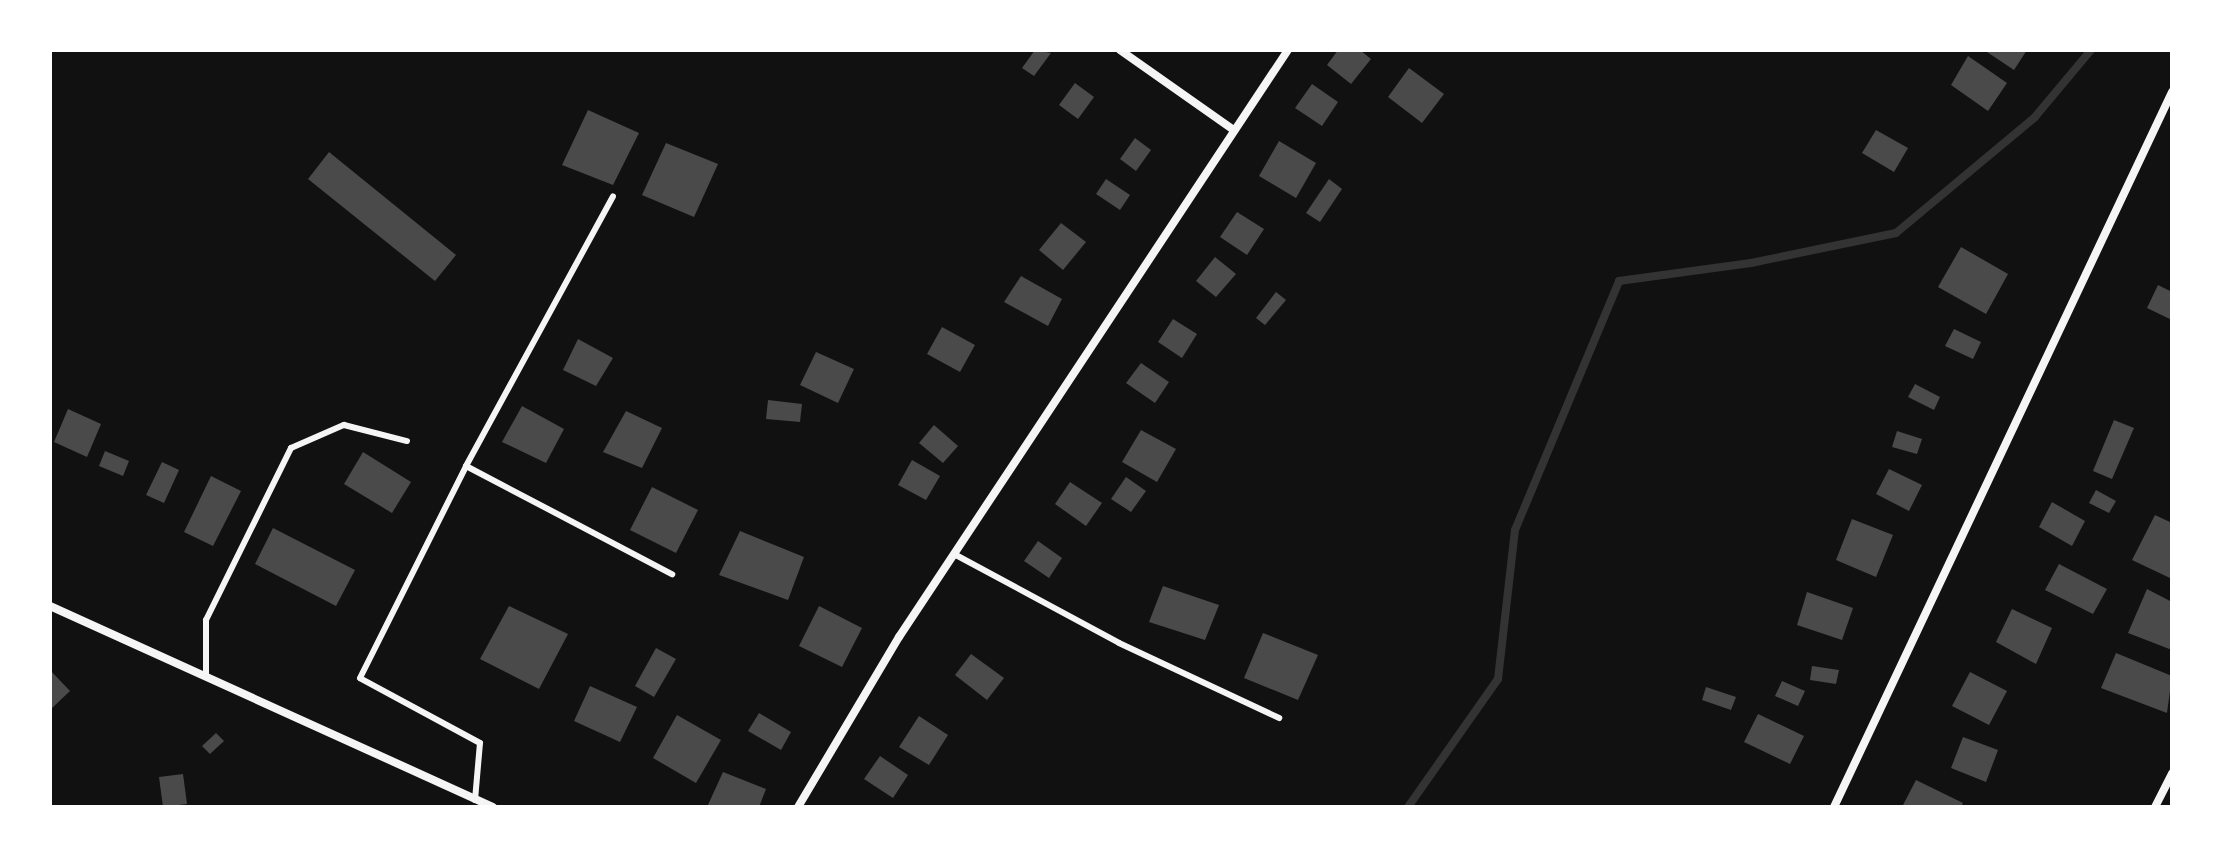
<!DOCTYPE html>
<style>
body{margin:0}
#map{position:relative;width:2222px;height:857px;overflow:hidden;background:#111;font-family:"Roboto Condensed",sans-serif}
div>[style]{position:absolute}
.stream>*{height:8px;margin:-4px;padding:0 4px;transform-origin:4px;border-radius:4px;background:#333}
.building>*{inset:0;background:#4a4a4a}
.service>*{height:6px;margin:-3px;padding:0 3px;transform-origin:3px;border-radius:3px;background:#f5f5f5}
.minor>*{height:8px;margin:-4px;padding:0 4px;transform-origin:4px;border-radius:4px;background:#f5f5f5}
span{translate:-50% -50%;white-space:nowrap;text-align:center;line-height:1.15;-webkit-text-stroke:7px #fff;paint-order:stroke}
.frame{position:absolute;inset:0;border:52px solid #fff;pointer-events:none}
</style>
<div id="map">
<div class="stream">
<i style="left:1408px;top:807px;width:156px;rotate:-54.9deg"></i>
<i style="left:1498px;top:679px;width:150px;rotate:-83.5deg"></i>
<i style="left:1515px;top:530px;width:270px;rotate:-67.3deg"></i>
<i style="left:1619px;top:281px;width:133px;rotate:-7.8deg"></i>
<i style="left:1751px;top:263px;width:148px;rotate:-11.7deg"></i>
<i style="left:1896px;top:233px;width:181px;rotate:-39.8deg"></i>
<i style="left:2035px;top:117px;width:87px;rotate:-50.1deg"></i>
</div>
<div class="building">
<i style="clip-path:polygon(1035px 50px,1051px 53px,1034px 76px,1022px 68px)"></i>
<i style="clip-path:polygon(1338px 50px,1360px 50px,1371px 59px,1351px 84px,1327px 65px)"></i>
<i style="clip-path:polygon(1984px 50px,2027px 50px,2014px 70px)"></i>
<i style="clip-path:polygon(1968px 56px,2007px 83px,1988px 111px,1951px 85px)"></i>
<i style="clip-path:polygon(1409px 68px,1444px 94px,1422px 123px,1388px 97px)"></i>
<i style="clip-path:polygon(1075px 83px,1094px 97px,1078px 119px,1059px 105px)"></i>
<i style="clip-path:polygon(1312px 84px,1338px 102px,1322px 126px,1295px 108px)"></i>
<i style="clip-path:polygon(588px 110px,639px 133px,613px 185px,562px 165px)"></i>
<i style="clip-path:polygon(1876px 130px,1908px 148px,1894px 172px,1862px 153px)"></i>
<i style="clip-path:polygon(1135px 138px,1151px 150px,1136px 171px,1120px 159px)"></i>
<i style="clip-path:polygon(1279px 141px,1316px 163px,1296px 198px,1259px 176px)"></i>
<i style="clip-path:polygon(666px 143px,718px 164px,694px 217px,642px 195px)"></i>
<i style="clip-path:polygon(329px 152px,456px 255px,435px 281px,308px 179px)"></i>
<i style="clip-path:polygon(1106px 179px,1130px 195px,1120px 210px,1096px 194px)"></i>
<i style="clip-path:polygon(1329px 179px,1342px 189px,1320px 222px,1306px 213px)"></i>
<i style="clip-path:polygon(1237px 212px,1264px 229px,1247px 255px,1220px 237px)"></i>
<i style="clip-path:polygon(1061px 223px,1086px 242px,1063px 270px,1039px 250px)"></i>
<i style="clip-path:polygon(1961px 247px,2008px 274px,1986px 314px,1938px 287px)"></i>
<i style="clip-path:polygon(1215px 257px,1236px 274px,1216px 297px,1196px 281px)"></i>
<i style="clip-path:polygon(1021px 276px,1062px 299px,1048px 326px,1004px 302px)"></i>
<i style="clip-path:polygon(2158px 285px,2172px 292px,2172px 320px,2147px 308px)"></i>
<i style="clip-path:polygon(1276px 292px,1286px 300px,1265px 325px,1256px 318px)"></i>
<i style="clip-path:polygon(1173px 319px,1197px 334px,1182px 358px,1158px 342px)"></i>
<i style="clip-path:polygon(942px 327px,975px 345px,960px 372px,927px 354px)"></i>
<i style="clip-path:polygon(1954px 329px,1981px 342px,1973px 359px,1945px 346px)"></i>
<i style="clip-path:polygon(578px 339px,613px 358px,596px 386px,563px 370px)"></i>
<i style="clip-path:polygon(816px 352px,854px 369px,838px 403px,800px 385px)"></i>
<i style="clip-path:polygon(1141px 363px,1169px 382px,1155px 403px,1126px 383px)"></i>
<i style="clip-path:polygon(1915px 384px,1940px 397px,1934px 410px,1908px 397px)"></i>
<i style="clip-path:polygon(768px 400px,802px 404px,800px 422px,766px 419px)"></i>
<i style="clip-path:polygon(522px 406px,564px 429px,546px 463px,502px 442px)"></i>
<i style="clip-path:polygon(68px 409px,101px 424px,87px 457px,54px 442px)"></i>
<i style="clip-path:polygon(626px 411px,662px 428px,642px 468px,603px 452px)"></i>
<i style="clip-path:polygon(2114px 420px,2134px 428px,2112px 479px,2093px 471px)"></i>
<i style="clip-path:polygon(934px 425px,958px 446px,943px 463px,919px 443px)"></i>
<i style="clip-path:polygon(1141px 430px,1176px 449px,1157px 482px,1122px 462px)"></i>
<i style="clip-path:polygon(1897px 431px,1922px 439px,1917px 454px,1892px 447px)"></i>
<i style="clip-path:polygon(105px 451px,129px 461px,123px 476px,99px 466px)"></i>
<i style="clip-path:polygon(363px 452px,411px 482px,392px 513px,344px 484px)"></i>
<i style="clip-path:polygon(912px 460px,940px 476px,926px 500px,898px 485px)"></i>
<i style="clip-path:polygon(162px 462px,179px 470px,164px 503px,146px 495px)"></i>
<i style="clip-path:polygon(1889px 469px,1922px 485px,1909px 511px,1876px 494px)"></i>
<i style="clip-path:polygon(211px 476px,241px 491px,213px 546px,184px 532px)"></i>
<i style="clip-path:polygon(1126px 477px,1146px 491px,1131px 512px,1111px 499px)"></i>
<i style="clip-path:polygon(1070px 482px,1102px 503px,1086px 526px,1055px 504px)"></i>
<i style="clip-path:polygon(652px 487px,698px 510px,676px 553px,630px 530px)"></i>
<i style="clip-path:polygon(2096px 490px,2116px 501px,2109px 513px,2089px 503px)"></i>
<i style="clip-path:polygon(2052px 502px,2085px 521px,2072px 546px,2039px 527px)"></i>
<i style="clip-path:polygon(2155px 515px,2172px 523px,2170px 578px,2132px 560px)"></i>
<i style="clip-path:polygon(1852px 519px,1893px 535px,1876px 577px,1836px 560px)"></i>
<i style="clip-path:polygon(273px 528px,355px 570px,336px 606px,255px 564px)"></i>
<i style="clip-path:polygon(740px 531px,804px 557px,788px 600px,719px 575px)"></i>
<i style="clip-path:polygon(1038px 541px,1062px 558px,1049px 578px,1024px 561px)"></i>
<i style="clip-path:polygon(2059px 564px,2107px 589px,2093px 614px,2045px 590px)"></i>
<i style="clip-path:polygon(1163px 586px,1219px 605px,1205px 640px,1149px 622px)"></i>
<i style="clip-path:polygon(2147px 589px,2172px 602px,2172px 650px,2128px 633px)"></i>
<i style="clip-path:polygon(1807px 592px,1853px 608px,1842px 640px,1797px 625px)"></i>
<i style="clip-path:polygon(509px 606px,568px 634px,539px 689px,480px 659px)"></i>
<i style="clip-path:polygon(819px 606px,862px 628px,842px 667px,799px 646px)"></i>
<i style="clip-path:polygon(2012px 609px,2052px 628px,2036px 664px,1996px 642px)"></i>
<i style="clip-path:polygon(1263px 633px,1318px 655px,1298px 700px,1244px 678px)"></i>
<i style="clip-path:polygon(656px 648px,676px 659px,654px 697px,635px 686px)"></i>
<i style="clip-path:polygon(2116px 653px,2172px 676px,2167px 713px,2101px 688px)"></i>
<i style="clip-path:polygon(971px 654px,1004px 678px,987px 700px,955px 675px)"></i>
<i style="clip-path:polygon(1812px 666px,1839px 670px,1836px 684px,1810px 680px)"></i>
<i style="clip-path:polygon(50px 670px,70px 691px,50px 710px)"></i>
<i style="clip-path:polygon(1970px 672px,2007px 691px,1989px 725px,1952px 706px)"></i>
<i style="clip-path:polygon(1782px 681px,1805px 691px,1798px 706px,1775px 696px)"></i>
<i style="clip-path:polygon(590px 686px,637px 707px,620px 742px,574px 721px)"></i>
<i style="clip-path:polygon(1706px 687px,1736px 697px,1731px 710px,1702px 700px)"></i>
<i style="clip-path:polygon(759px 713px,791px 732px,781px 750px,748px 731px)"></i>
<i style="clip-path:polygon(1758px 714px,1804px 736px,1790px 764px,1744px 742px)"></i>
<i style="clip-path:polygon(677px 715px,721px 740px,696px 783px,653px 758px)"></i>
<i style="clip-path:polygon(919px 716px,948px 735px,929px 765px,899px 747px)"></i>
<i style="clip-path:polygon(216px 733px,224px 741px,210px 754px,202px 746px)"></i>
<i style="clip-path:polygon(1963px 737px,1998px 750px,1986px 782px,1951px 768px)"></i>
<i style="clip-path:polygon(880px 756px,908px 775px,893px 798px,864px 779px)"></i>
<i style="clip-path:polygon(723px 772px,766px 789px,759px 807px,707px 807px)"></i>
<i style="clip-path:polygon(183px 774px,187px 804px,163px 807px,159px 777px)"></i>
<i style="clip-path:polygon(1916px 780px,1963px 803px,1961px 807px,1902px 807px)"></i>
</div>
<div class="service">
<i style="left:466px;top:466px;width:307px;rotate:-61.4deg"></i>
<i style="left:954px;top:554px;width:187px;rotate:28.3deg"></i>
<i style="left:1119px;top:643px;width:177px;rotate:25.1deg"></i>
<i style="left:206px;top:676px;width:56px;rotate:-90deg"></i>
<i style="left:206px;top:620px;width:192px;rotate:-63.7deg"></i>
<i style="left:291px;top:448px;width:58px;rotate:-23.5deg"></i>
<i style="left:344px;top:425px;width:65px;rotate:14.3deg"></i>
<i style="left:475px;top:800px;width:57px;rotate:-85deg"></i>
<i style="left:480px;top:743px;width:136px;rotate:-151.6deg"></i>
<i style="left:360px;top:678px;width:237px;rotate:-63.4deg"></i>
<i style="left:466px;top:466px;width:233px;rotate:27.7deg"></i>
</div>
<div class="minor">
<i style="left:1120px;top:50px;width:139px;rotate:35.1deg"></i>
<i style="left:50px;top:606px;width:486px;rotate:24.4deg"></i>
<i style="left:798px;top:807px;width:198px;rotate:-59.3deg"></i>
<i style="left:899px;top:637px;width:704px;rotate:-56.47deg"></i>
<i style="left:1834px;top:807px;width:791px;rotate:-64.7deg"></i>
<i style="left:2155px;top:807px;width:38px;rotate:-63deg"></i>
</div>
<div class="frame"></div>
</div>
